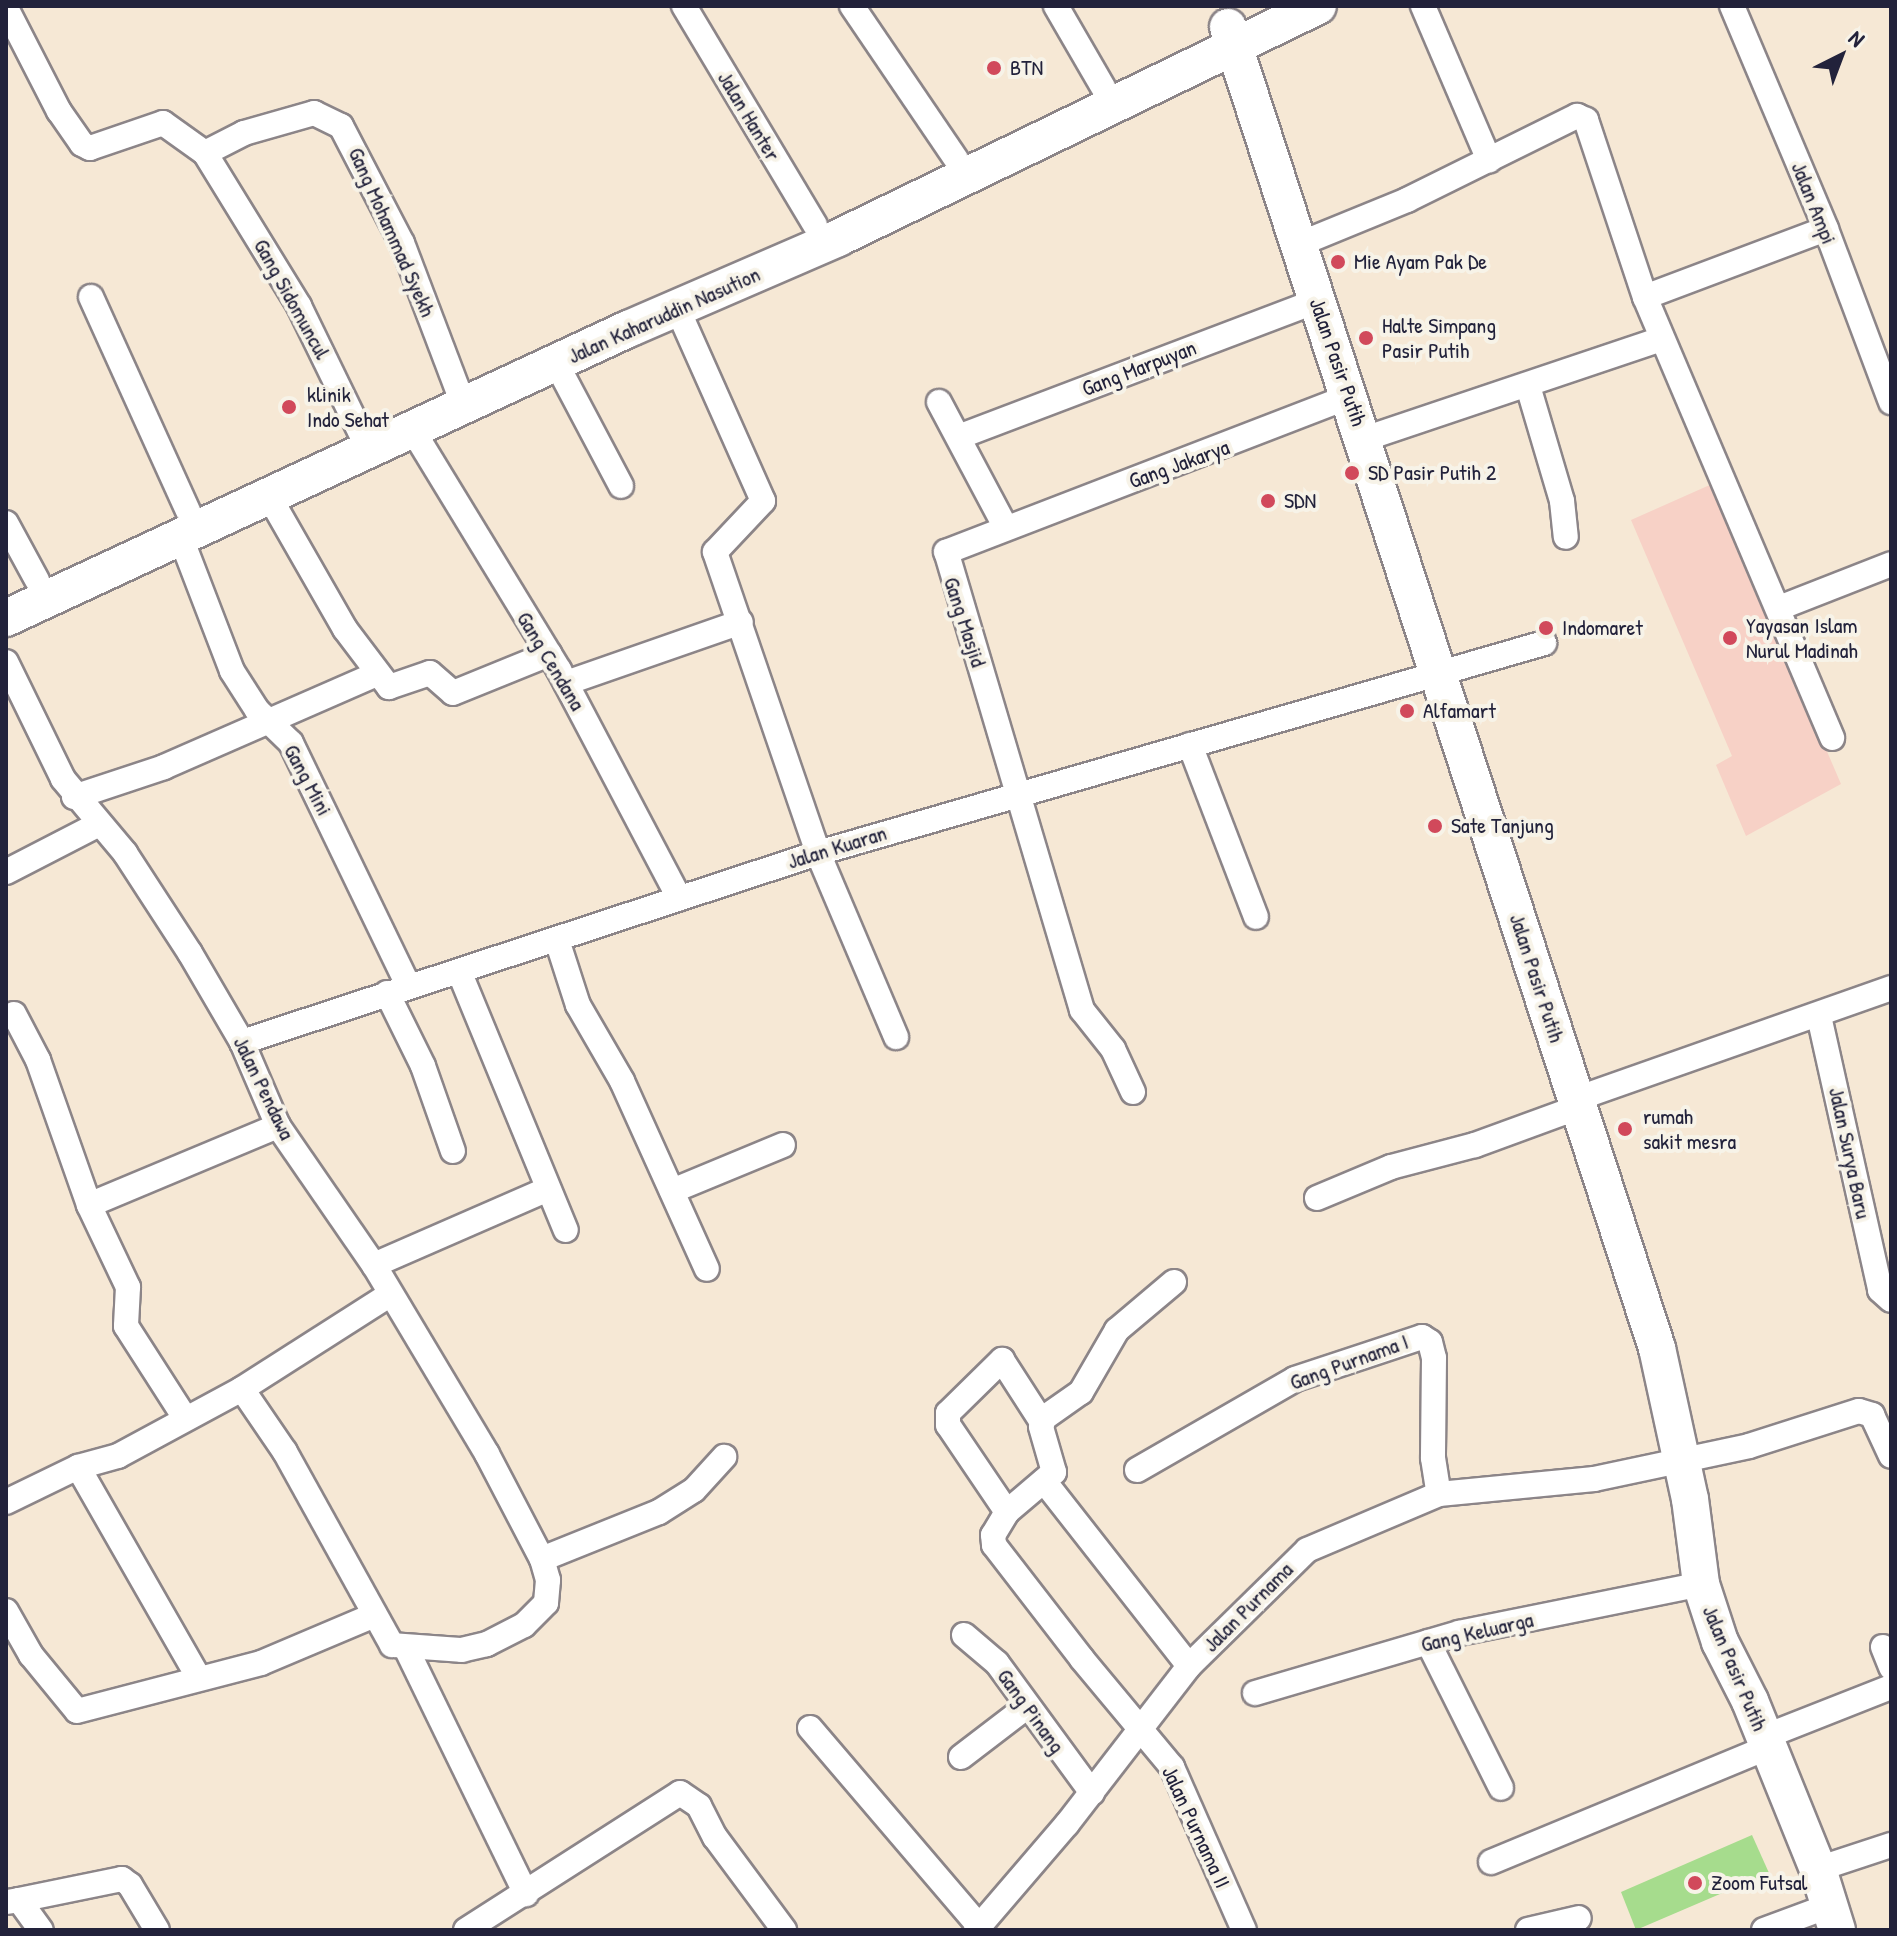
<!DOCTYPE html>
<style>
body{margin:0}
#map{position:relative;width:1897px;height:1936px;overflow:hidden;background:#f6e8d5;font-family:"Patrick Hand",sans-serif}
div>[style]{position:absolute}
.built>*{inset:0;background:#f7d1c6}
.green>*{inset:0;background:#a6dc8d}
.roads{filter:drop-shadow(2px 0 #8c8588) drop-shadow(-2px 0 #8c8588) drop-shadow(0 2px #8c8588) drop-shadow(0 -2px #8c8588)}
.minor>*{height:24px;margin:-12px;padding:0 12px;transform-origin:12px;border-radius:12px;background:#fff}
.highway>*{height:36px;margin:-18px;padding:0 18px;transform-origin:18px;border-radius:18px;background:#fff}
.dots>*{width:22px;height:22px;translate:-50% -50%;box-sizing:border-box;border:4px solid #f7f3e8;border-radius:50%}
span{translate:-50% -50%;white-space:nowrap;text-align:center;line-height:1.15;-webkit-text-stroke:8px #f7f3e8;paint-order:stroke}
.poi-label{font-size:22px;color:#22223b}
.left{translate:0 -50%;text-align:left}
.street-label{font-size:22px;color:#22223b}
.frame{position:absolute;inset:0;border:8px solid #22223b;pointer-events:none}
.north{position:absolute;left:1801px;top:16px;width:80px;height:80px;-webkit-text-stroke:6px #f7f3e8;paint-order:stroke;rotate:42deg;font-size:22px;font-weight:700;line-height:32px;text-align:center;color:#22223b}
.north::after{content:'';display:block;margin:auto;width:28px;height:36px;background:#22223b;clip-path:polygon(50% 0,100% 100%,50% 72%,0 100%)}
</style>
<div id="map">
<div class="built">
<i style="clip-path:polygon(1712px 484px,1841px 784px,1746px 836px,1716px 765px,1732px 756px,1631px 520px)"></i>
</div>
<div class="green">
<i style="clip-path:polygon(1752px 1835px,1769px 1873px,1636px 1930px,1621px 1892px)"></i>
</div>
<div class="roads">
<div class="minor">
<i style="left:684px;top:6px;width:255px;rotate:59.1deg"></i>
<i style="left:852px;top:6px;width:185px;rotate:55.8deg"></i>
<i style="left:1056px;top:6px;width:94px;rotate:59.9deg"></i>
<i style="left:1423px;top:6px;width:168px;rotate:66.8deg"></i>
<i style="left:1732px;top:6px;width:242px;rotate:67.1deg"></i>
<i style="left:1826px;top:229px;width:185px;rotate:69.4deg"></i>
<i style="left:6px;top:8px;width:116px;rotate:62.8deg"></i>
<i style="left:59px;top:111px;width:40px;rotate:55.1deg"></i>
<i style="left:82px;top:144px;width:9px;rotate:27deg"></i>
<i style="left:90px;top:148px;width:77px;rotate:-18.9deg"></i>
<i style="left:163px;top:123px;width:52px;rotate:35.5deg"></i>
<i style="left:205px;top:153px;width:180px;rotate:58.4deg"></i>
<i style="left:299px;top:306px;width:160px;rotate:64.1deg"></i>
<i style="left:205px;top:153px;width:44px;rotate:-27.1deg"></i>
<i style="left:244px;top:133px;width:73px;rotate:-15.9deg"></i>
<i style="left:314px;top:113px;width:30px;rotate:26deg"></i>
<i style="left:341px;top:126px;width:132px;rotate:62.5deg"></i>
<i style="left:402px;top:243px;width:155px;rotate:69.2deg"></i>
<i style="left:1297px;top:245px;width:119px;rotate:-22.2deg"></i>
<i style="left:1407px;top:200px;width:190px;rotate:-26.3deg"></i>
<i style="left:1577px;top:116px;width:10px;rotate:24deg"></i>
<i style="left:1586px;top:120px;width:187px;rotate:71.6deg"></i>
<i style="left:1645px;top:297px;width:479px;rotate:67deg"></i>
<i style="left:91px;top:297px;width:235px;rotate:65.6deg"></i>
<i style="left:1645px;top:297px;width:193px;rotate:-20.6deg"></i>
<i style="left:678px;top:310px;width:209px;rotate:66deg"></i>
<i style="left:763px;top:501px;width:70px;rotate:133.3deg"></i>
<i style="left:715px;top:552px;width:318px;rotate:71.1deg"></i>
<i style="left:818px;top:853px;width:200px;rotate:67deg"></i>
<i style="left:556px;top:363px;width:139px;rotate:62.1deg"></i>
<i style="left:1528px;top:386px;width:120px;rotate:73.5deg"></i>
<i style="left:1562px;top:501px;width:36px;rotate:84deg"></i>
<i style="left:939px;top:402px;width:140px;rotate:62deg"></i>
<i style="left:412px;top:429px;width:282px;rotate:58.6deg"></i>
<i style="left:559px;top:670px;width:258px;rotate:62.2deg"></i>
<i style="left:961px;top:436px;width:381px;rotate:-20.8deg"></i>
<i style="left:1364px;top:439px;width:314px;rotate:-18.6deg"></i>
<i style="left:270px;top:498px;width:151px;rotate:60.2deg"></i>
<i style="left:345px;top:629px;width:73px;rotate:52.8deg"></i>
<i style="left:389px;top:687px;width:43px;rotate:-18.9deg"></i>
<i style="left:430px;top:673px;width:30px;rotate:41deg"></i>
<i style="left:453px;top:693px;width:104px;rotate:-22.1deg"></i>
<i style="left:6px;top:523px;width:65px;rotate:61.5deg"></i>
<i style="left:181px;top:538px;width:142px;rotate:69deg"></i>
<i style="left:232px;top:671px;width:46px;rotate:57.3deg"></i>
<i style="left:257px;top:710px;width:47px;rotate:44.1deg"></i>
<i style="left:291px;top:743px;width:269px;rotate:64.2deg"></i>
<i style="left:1779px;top:608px;width:120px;rotate:-21.4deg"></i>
<i style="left:6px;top:662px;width:130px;rotate:64deg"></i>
<i style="left:63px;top:779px;width:97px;rotate:50deg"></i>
<i style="left:125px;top:853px;width:119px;rotate:57deg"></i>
<i style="left:190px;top:953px;width:103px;rotate:59.7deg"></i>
<i style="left:242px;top:1042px;width:91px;rotate:66.8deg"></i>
<i style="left:278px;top:1126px;width:169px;rotate:55.4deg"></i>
<i style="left:374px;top:1265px;width:220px;rotate:59.1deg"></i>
<i style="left:487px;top:1454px;width:119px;rotate:62.4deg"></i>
<i style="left:542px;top:1559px;width:22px;rotate:74deg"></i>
<i style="left:548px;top:1580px;width:23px;rotate:95deg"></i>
<i style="left:546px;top:1603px;width:31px;rotate:135deg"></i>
<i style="left:524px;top:1625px;width:42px;rotate:152.8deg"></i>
<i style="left:487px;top:1644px;width:26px;rotate:167deg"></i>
<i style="left:462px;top:1650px;width:70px;rotate:-175.9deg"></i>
<i style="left:392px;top:1645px;width:221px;rotate:-119deg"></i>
<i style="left:285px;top:1452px;width:76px;rotate:-124.3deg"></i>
<i style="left:242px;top:1389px;width:141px;rotate:151.6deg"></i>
<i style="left:118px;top:1456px;width:41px;rotate:164.6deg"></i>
<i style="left:78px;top:1467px;width:80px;rotate:154.1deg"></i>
<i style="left:566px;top:683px;width:185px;rotate:-19.2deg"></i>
<i style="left:1190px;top:745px;width:184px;rotate:69deg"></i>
<i style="left:74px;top:797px;width:95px;rotate:-18.4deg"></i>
<i style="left:164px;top:767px;width:230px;rotate:-23.6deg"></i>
<i style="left:6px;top:872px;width:102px;rotate:-27.3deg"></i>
<i style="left:557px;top:940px;width:68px;rotate:72.1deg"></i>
<i style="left:578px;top:1005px;width:88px;rotate:59.9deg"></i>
<i style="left:622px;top:1081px;width:206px;rotate:65.7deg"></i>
<i style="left:459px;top:971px;width:280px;rotate:67.6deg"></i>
<i style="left:387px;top:993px;width:81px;rotate:63.7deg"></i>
<i style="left:423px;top:1066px;width:90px;rotate:70.6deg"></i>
<i style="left:14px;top:1014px;width:52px;rotate:62.4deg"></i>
<i style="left:38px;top:1060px;width:154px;rotate:70.6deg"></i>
<i style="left:89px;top:1205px;width:91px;rotate:64.6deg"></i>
<i style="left:128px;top:1287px;width:39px;rotate:93deg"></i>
<i style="left:126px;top:1326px;width:109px;rotate:57.3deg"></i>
<i style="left:1819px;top:1016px;width:281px;rotate:77.4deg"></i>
<i style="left:1880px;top:1290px;width:15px;rotate:42deg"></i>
<i style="left:242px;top:1042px;width:606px;rotate:-18.17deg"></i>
<i style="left:818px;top:853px;width:756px;rotate:-16.13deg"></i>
<i style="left:1133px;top:1092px;width:47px;rotate:-114.9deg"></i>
<i style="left:1113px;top:1049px;width:50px;rotate:-128.5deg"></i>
<i style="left:1082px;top:1010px;width:478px;rotate:-106.5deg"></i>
<i style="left:946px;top:552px;width:434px;rotate:-21.1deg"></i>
<i style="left:1576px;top:1099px;width:334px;rotate:-19.4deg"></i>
<i style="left:672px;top:1191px;width:120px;rotate:-22.5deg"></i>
<i style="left:1317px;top:1198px;width:80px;rotate:-22.7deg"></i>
<i style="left:1391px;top:1167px;width:87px;rotate:-14.7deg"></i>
<i style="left:1475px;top:1145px;width:111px;rotate:-20.1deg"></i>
<i style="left:89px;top:1205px;width:205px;rotate:-22.7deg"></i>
<i style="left:374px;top:1265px;width:188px;rotate:-23.6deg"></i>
<i style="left:1174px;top:1282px;width:75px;rotate:139.9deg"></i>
<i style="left:1117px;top:1330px;width:72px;rotate:120.1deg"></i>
<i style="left:1081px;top:1392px;width:45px;rotate:144.9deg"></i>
<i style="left:1044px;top:1418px;width:9px;rotate:108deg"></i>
<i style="left:1041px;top:1427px;width:47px;rotate:73.9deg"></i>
<i style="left:1054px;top:1472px;width:62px;rotate:139.6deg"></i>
<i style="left:1007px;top:1512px;width:27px;rotate:121deg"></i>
<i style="left:993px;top:1535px;width:10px;rotate:84deg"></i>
<i style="left:994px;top:1545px;width:144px;rotate:52.3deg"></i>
<i style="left:1082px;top:1659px;width:141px;rotate:50.2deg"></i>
<i style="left:1172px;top:1767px;width:178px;rotate:66.2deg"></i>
<i style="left:242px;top:1389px;width:174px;rotate:-32.6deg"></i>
<i style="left:78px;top:1467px;width:243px;rotate:60.2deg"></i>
<i style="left:1137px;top:1470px;width:182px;rotate:-29.9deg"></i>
<i style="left:1295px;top:1379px;width:134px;rotate:-18.3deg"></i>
<i style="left:1422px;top:1337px;width:9px;rotate:32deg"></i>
<i style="left:1430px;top:1342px;width:16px;rotate:76deg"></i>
<i style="left:1434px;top:1358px;width:100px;rotate:90.6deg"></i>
<i style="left:1433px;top:1458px;width:36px;rotate:81deg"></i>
<i style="left:1044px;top:1481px;width:235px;rotate:51.9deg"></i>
<i style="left:1007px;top:1512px;width:105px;rotate:-124.1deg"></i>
<i style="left:948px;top:1425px;width:12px;rotate:-90deg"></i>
<i style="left:948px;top:1413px;width:76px;rotate:-44.5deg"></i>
<i style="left:1002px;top:1360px;width:74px;rotate:57.2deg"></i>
<i style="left:542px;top:1559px;width:126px;rotate:-21.9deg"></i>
<i style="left:659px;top:1512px;width:41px;rotate:-32.2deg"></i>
<i style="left:694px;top:1490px;width:45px;rotate:-47.7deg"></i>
<i style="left:6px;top:1611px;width:51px;rotate:60.4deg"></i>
<i style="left:31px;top:1655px;width:72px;rotate:50.6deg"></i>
<i style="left:77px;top:1711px;width:190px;rotate:-14.6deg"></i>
<i style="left:261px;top:1663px;width:121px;rotate:-22.9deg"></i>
<i style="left:964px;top:1635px;width:43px;rotate:40.3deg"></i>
<i style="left:997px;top:1663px;width:161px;rotate:53.8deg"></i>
<i style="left:1428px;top:1642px;width:163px;rotate:63.4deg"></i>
<i style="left:1883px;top:1647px;width:22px;rotate:68deg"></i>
<i style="left:406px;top:1648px;width:274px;rotate:64deg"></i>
<i style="left:1255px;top:1693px;width:213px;rotate:-16.4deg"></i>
<i style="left:1459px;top:1633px;width:247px;rotate:-11.4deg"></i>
<i style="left:810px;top:1728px;width:260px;rotate:49.5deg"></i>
<i style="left:1764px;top:1737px;width:136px;rotate:-21.5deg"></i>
<i style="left:961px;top:1757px;width:81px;rotate:-37.4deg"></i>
<i style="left:1491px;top:1862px;width:300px;rotate:-22.5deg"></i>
<i style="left:1818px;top:1869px;width:77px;rotate:-18.2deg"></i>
<i style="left:19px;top:1900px;width:105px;rotate:-11.5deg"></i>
<i style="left:122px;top:1879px;width:10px;rotate:37deg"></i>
<i style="left:130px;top:1885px;width:52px;rotate:59deg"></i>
<i style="left:7px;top:1902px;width:12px;rotate:-9deg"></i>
<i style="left:19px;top:1900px;width:37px;rotate:54deg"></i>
<i style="left:466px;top:1930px;width:254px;rotate:-32.6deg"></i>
<i style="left:680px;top:1793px;width:23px;rotate:34deg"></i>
<i style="left:699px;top:1806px;width:35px;rotate:63deg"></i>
<i style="left:715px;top:1837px;width:116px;rotate:53.4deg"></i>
<i style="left:976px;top:1930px;width:140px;rotate:-49.4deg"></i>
<i style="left:1067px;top:1824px;width:200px;rotate:-52.3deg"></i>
<i style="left:1189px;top:1666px;width:165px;rotate:-44.5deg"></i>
<i style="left:1307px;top:1550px;width:143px;rotate:-23deg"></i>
<i style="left:1439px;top:1494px;width:156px;rotate:-5.5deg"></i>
<i style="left:1594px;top:1479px;width:158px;rotate:-12deg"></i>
<i style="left:1749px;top:1446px;width:115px;rotate:-17.7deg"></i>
<i style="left:1859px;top:1411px;width:14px;rotate:17deg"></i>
<i style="left:1872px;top:1415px;width:45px;rotate:65.1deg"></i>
<i style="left:1528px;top:1930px;width:52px;rotate:-13.2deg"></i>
<i style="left:1764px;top:1930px;width:69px;rotate:-20.3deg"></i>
</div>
<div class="highway">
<i style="left:1228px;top:27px;width:1389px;rotate:72.01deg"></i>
<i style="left:1657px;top:1348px;width:155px;rotate:77.7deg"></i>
<i style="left:1690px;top:1499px;width:86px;rotate:82.6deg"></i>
<i style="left:1701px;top:1584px;width:61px;rotate:71.9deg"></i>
<i style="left:1720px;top:1642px;width:66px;rotate:63deg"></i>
<i style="left:1750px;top:1701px;width:181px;rotate:68deg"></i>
<i style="left:1818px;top:1869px;width:64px;rotate:72.7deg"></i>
<i style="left:6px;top:618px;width:686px;rotate:-24.92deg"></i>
<i style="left:628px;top:329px;width:229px;rotate:-23.4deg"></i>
<i style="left:838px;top:238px;width:533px;rotate:-25.8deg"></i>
</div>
</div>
<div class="dots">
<i style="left:994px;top:68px;background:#d1495b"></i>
<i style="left:1338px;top:262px;background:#d1495b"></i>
<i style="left:1366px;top:338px;background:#d1495b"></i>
<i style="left:289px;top:407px;background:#d1495b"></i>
<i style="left:1352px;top:473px;background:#d1495b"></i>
<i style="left:1268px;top:501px;background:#d1495b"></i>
<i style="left:1546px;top:628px;background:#d1495b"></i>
<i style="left:1730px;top:638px;background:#d1495b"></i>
<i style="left:1407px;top:711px;background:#d1495b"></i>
<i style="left:1435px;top:826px;background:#d1495b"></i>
<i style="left:1625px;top:1129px;background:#d1495b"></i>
<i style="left:1695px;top:1883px;background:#d1495b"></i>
</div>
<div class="poi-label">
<span class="left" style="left:1010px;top:68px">BTN</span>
<span class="left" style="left:1354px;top:262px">Mie Ayam Pak De</span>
<span class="left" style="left:1382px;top:338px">Halte Simpang<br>Pasir Putih</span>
<span class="left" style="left:307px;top:407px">klinik<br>Indo Sehat</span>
<span class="left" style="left:1368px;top:473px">SD Pasir Putih 2</span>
<span class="left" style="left:1284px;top:501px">SDN</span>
<span class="left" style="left:1746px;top:638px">Yayasan Islam<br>Nurul Madinah</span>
<span class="left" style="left:1562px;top:628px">Indomaret</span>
<span class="left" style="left:1423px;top:711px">Alfamart</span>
<span class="left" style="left:1451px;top:826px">Sate Tanjung</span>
<span class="left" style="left:1643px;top:1129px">rumah<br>sakit mesra</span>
<span class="left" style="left:1711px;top:1883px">Zoom Futsal</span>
</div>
<div class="street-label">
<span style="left:749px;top:116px;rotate:59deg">Jalan Hanter</span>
<span style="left:1814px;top:203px;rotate:68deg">Jalan Ampi</span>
<span style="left:392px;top:232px;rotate:66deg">Gang Mohammad Syekh</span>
<span style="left:292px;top:299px;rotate:61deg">Gang Sidomuncul</span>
<span style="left:664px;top:315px;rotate:-24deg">Jalan Kaharuddin Nasution</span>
<span style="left:1338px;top:362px;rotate:71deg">Jalan Pasir Putih</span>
<span style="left:1139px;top:368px;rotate:-21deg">Gang Marpuyan</span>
<span style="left:1179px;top:464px;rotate:-20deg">Gang Jakarya</span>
<span style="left:965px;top:622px;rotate:72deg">Gang Masjid</span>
<span style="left:551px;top:661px;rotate:59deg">Gang Cendana</span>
<span style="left:308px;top:780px;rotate:62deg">Gang Mini</span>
<span style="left:837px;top:847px;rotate:-17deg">Jalan Kuaran</span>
<span style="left:1537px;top:978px;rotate:72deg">Jalan Pasir Putih</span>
<span style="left:264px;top:1088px;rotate:64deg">Jalan Pendawa</span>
<span style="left:1850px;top:1153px;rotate:78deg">Jalan Surya Baru</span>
<span style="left:1349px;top:1362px;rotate:-20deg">Gang Purnama I</span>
<span style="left:1248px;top:1607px;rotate:-45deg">Jalan Purnama</span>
<span style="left:1477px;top:1632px;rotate:-13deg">Gang Keluarga</span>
<span style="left:1735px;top:1668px;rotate:67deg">Jalan Pasir Putih</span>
<span style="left:1031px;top:1711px;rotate:54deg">Gang Pinang</span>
<span style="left:1196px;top:1827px;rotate:65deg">Jalan Purnama II</span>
</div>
<div class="frame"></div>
<div class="north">N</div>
</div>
